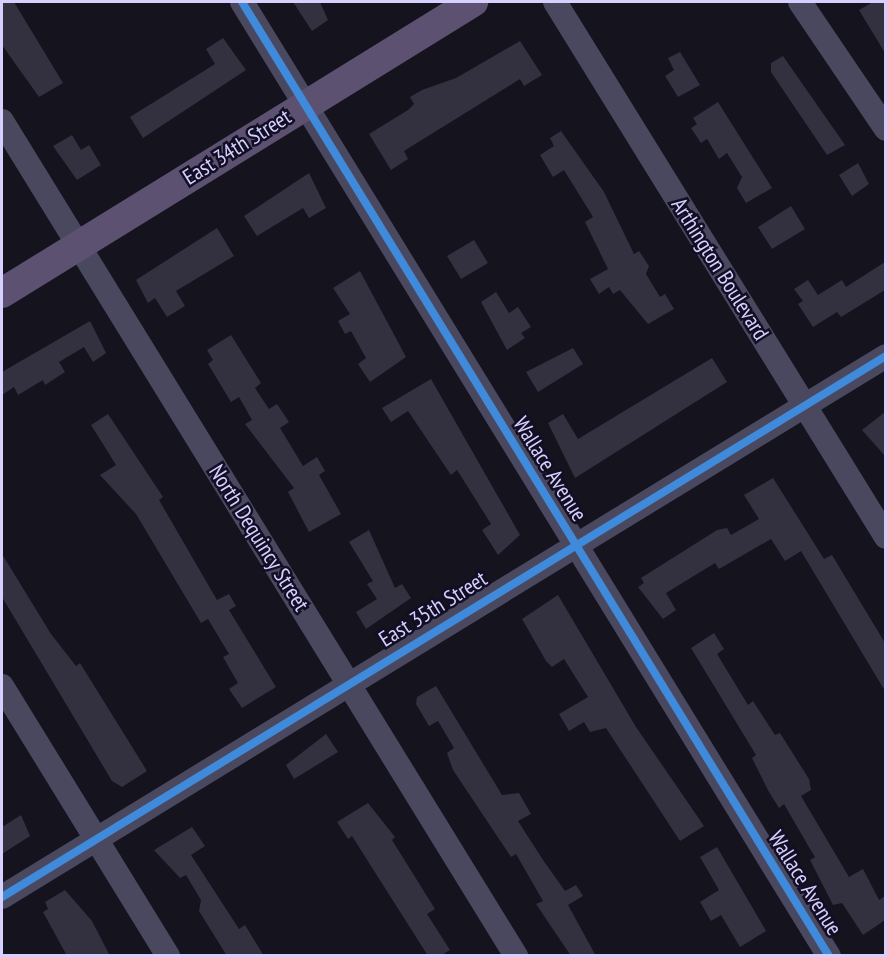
<!DOCTYPE html>
<style>
body{margin:0}
#map{position:relative;width:887px;height:957px;overflow:hidden;background:#15131e;font-family:"PT Sans Narrow",sans-serif}
div>[style]{position:absolute}
.building>*{inset:0;background:#333040}
.minor>*{height:24px;margin:-12px;padding:0 12px;transform-origin:12px;border-radius:12px;background:#49485f}
.major>*{height:30px;margin:-15px;padding:0 15px;transform-origin:15px;border-radius:15px;background:#5c5170}
.cycleway>*{height:8px;margin:-4px;padding:0 4px;transform-origin:4px;border-radius:4px;background:#408adc}
span{translate:-50% -50%;white-space:nowrap;text-align:center;line-height:1.15;-webkit-text-stroke:5px #120e23;paint-order:stroke}
.street-label{font-size:22px;color:#d6d0fe}
.frame{position:absolute;inset:0;border:3px solid #d6d0fe;pointer-events:none}
</style>
<div id="map">
<div class="building">
<i style="clip-path:polygon(2px 2px,14px 2px,63px 83px,39px 97px,2px 45px)"></i>
<i style="clip-path:polygon(293px 2px,320px 2px,328px 20px,312px 31px)"></i>
<i style="clip-path:polygon(873px 2px,885px 2px,885px 53px,859px 10px)"></i>
<i style="clip-path:polygon(223px 38px,246px 70px,143px 138px,130px 117px,215px 64px,206px 49px)"></i>
<i style="clip-path:polygon(520px 41px,542px 75px,524px 86px,520px 79px,404px 151px,408px 159px,391px 170px,369px 134px,408px 110px,414px 104px,410px 97px,422px 90px,456px 78px)"></i>
<i style="clip-path:polygon(680px 52px,700px 85px,678px 97px,665px 76px,674px 70px,668px 58px)"></i>
<i style="clip-path:polygon(783px 56px,845px 145px,827px 155px,771px 72px,771px 63px)"></i>
<i style="clip-path:polygon(718px 102px,772px 188px,746px 203px,737px 188px,742px 177px,727px 153px,719px 159px,707px 139px,701px 143px,691px 128px,697px 124px,693px 118px)"></i>
<i style="clip-path:polygon(561px 131px,604px 192px,634px 254px,639px 251px,649px 266px,646px 274px,660px 297px,665px 294px,674px 309px,648px 324px,620px 290px,613px 294px,609px 287px,599px 294px,590px 279px,608px 269px,585px 222px,593px 217px,564px 170px,553px 177px,540px 155px,554px 146px,550px 138px)"></i>
<i style="clip-path:polygon(72px 135px,81px 150px,89px 145px,101px 165px,77px 180px,53px 146px)"></i>
<i style="clip-path:polygon(858px 163px,869px 184px,852px 196px,839px 175px)"></i>
<i style="clip-path:polygon(309px 173px,326px 208px,309px 218px,303px 208px,257px 236px,244px 216px)"></i>
<i style="clip-path:polygon(791px 206px,805px 229px,772px 249px,758px 227px)"></i>
<i style="clip-path:polygon(217px 228px,234px 256px,176px 291px,185px 306px,167px 317px,155px 298px,148px 303px,136px 280px)"></i>
<i style="clip-path:polygon(474px 240px,488px 263px,461px 279px,447px 256px)"></i>
<i style="clip-path:polygon(885px 262px,885px 290px,841px 317px,837px 312px,813px 327px,798px 304px,803px 301px,794px 289px,808px 280px,818px 295px,842px 280px,846px 287px)"></i>
<i style="clip-path:polygon(360px 271px,406px 357px,370px 382px,358px 364px,366px 358px,351px 331px,345px 334px,338px 321px,350px 314px,333px 288px)"></i>
<i style="clip-path:polygon(496px 292px,509px 313px,518px 307px,531px 327px,521px 333px,525px 338px,507px 350px,481px 302px)"></i>
<i style="clip-path:polygon(90px 321px,106px 353px,93px 362px,84px 347px,59px 362px,65px 372px,45px 385px,43px 380px,18px 395px,14px 387px,2px 395px,2px 372px)"></i>
<i style="clip-path:polygon(231px 335px,261px 383px,255px 388px,269px 409px,277px 404px,289px 422px,280px 428px,303px 466px,317px 457px,325px 471px,319px 475px,341px 514px,309px 532px,288px 492px,294px 488px,245px 424px,252px 420px,239px 397px,231px 402px,208px 364px,213px 360px,207px 350px)"></i>
<i style="clip-path:polygon(573px 348px,583px 364px,538px 392px,526px 372px)"></i>
<i style="clip-path:polygon(712px 358px,727px 382px,575px 478px,548px 423px,563px 414px,578px 439px)"></i>
<i style="clip-path:polygon(431px 379px,520px 535px,498px 555px,482px 530px,491px 524px,457px 470px,451px 475px,408px 411px,391px 422px,382px 408px)"></i>
<i style="clip-path:polygon(885px 412px,885px 456px,862px 430px)"></i>
<i style="clip-path:polygon(108px 414px,163px 497px,159px 500px,217px 600px,229px 594px,236px 606px,229px 610px,276px 687px,242px 708px,229px 689px,238px 683px,223px 657px,229px 654px,208px 619px,201px 623px,136px 514px,100px 475px,116px 465px,91px 425px)"></i>
<i style="clip-path:polygon(773px 478px,824px 559px,832px 555px,885px 643px,885px 691px,801px 551px,785px 561px,771px 539px,719px 569px,715px 563px,666px 593px,676px 610px,663px 619px,638px 587px,644px 583px,641px 578px,717px 530px,727px 528px,731px 535px,759px 519px,744px 495px)"></i>
<i style="clip-path:polygon(369px 530px,395px 588px,402px 584px,411px 598px,366px 629px,356px 612px,377px 599px,367px 584px,373px 581px,349px 542px)"></i>
<i style="clip-path:polygon(2px 554px,51px 634px,76px 666px,80px 663px,147px 771px,122px 787px,112px 781px,2px 597px)"></i>
<i style="clip-path:polygon(558px 595px,636px 727px,704px 826px,680px 841px,606px 728px,590px 732px,584px 722px,569px 731px,559px 714px,588px 697px,564px 659px,552px 667px,546px 661px,522px 619px)"></i>
<i style="clip-path:polygon(714px 633px,724px 649px,717px 654px,748px 705px,753px 701px,775px 735px,780px 733px,809px 779px,811px 790px,801px 796px,849px 877px,863px 869px,879px 900px,885px 896px,885px 920px,863px 935px,842px 903px,833px 905px,810px 860px,815px 857px,810px 849px,784px 804px,779px 808px,769px 792px,752px 758px,756px 755px,691px 648px)"></i>
<i style="clip-path:polygon(436px 686px,502px 795px,519px 793px,531px 814px,518px 821px,543px 860px,565px 891px,576px 885px,583px 896px,568px 905px,596px 956px,571px 956px,536px 904px,543px 901px,516px 854px,511px 857px,453px 770px,447px 753px,454px 748px,438px 721px,429px 726px,416px 704px,417px 697px)"></i>
<i style="clip-path:polygon(326px 734px,338px 752px,294px 779px,286px 765px)"></i>
<i style="clip-path:polygon(368px 803px,395px 837px,392px 840px,435px 909px,427px 914px,450px 950px,440px 956px,428px 956px,352px 836px,348px 839px,337px 822px)"></i>
<i style="clip-path:polygon(21px 815px,30px 836px,2px 854px,2px 827px)"></i>
<i style="clip-path:polygon(192px 827px,205px 846px,191px 855px,239px 929px,245px 925px,264px 956px,227px 956px,199px 911px,201px 900px,186px 875px,180px 878px,154px 850px)"></i>
<i style="clip-path:polygon(717px 847px,766px 931px,740px 947px,721px 915px,711px 921px,700px 902px,719px 890px,700px 857px)"></i>
<i style="clip-path:polygon(65px 890px,92px 921px,110px 956px,67px 956px,43px 912px,48px 909px,45px 902px)"></i>
</div>
<div class="minor">
<i style="left:242px;top:2px;width:1120px;rotate:58.4deg"></i>
<i style="left:555px;top:2px;width:629px;rotate:58.26deg"></i>
<i style="left:800px;top:2px;width:153px;rotate:55.9deg"></i>
<i style="left:2px;top:121px;width:981px;rotate:58.38deg"></i>
<i style="left:2px;top:686px;width:317px;rotate:58.4deg"></i>
<i style="left:2px;top:897px;width:1036px;rotate:-31.47deg"></i>
</div>
<div class="major">
<i style="left:2px;top:293px;width:554px;rotate:-31.71deg"></i>
</div>
<div class="cycleway">
<i style="left:242px;top:2px;width:1120px;rotate:58.4deg"></i>
<i style="left:2px;top:897px;width:1036px;rotate:-31.47deg"></i>
</div>
<div class="street-label">
<span style="left:237px;top:147px;rotate:-32deg">East 34th Street</span>
<span style="left:720px;top:269px;rotate:58deg">Arthington Boulevard</span>
<span style="left:550px;top:469px;rotate:58deg">Wallace Avenue</span>
<span style="left:259px;top:538px;rotate:58deg">North Dequincy Street</span>
<span style="left:433px;top:609px;rotate:-32deg">East 35th Street</span>
<span style="left:805px;top:883px;rotate:58deg">Wallace Avenue</span>
</div>
<div class="frame"></div>
</div>
